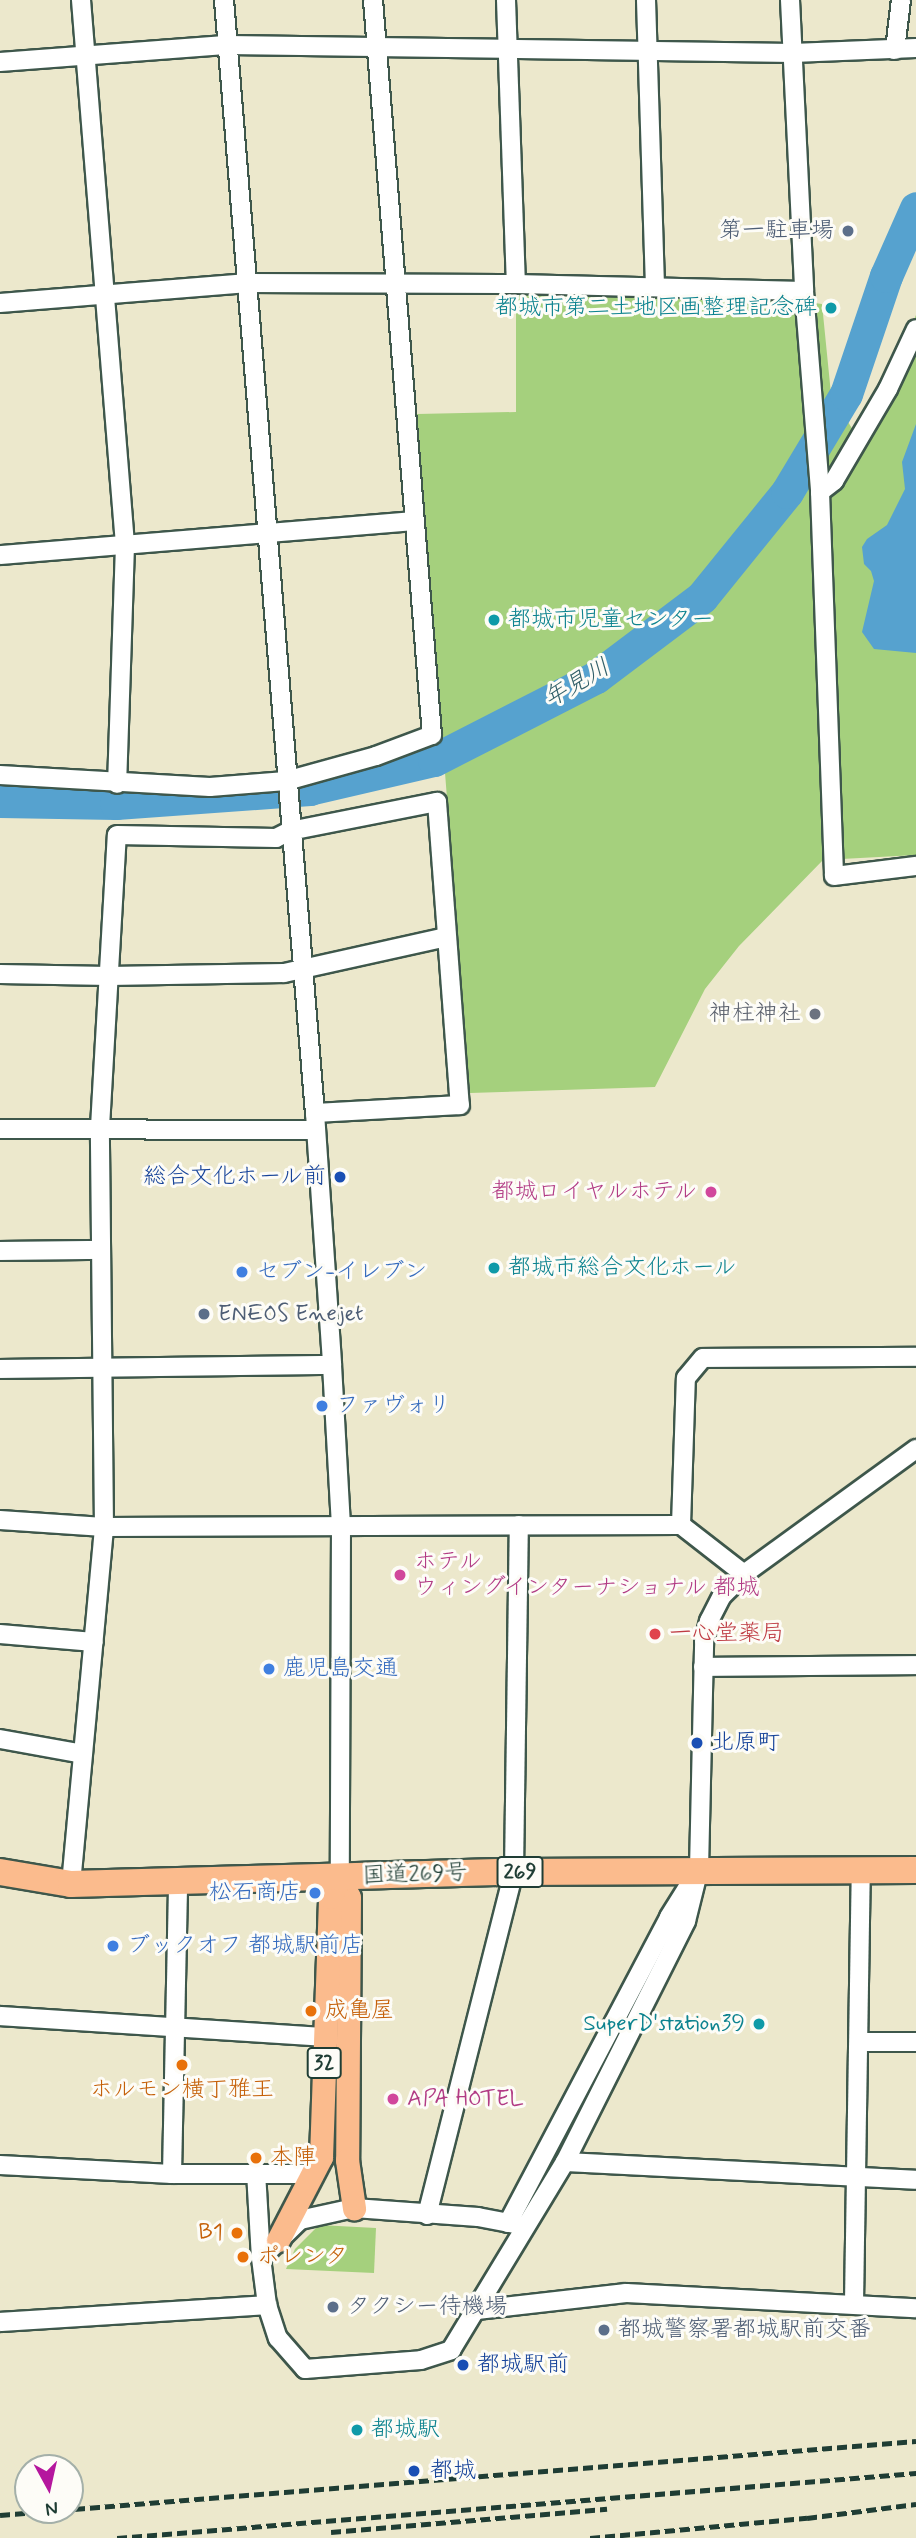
<!DOCTYPE html>
<meta charset="utf-8">
<style>
body{margin:0}
#map{position:relative;width:916px;height:2538px;overflow:hidden;background:#ece8cc;font-family:Mynerve,"Klee One",sans-serif}
div>[style]{position:absolute}
.green>*{inset:0;background:#a5d07d}
.water>*{inset:0;background:#56a2cf}
.river>*{height:33px;margin:-16.5px;padding:0 16.5px;transform-origin:16.5px;border-radius:16.5px;background:#56a2cf}
.roads{filter:drop-shadow(2px 0 #3e574b) drop-shadow(-2px 0 #3e574b) drop-shadow(0 2px #3e574b) drop-shadow(0 -2px #3e574b)}
.minor>*{height:18px;margin:-9px;padding:0 9px;transform-origin:9px;border-radius:9px;background:#fff}
.major>*{height:23px;margin:-11.5px;padding:0 11.5px;transform-origin:11.5px;border-radius:11.5px;background:#fbbb8d}
.highway>*{height:26px;margin:-13px;padding:0 13px;transform-origin:13px;border-radius:13px;background:#fbbb8d}
.rail>*{height:5px;margin-top:-2.5px;transform-origin:0;background:repeating-linear-gradient(90deg,#1f3d34 0 10px,transparent 0 15px)}
.dots>*{width:19px;height:19px;translate:-50% -50%;box-sizing:border-box;border:4px solid #fdfcf7;border-radius:50%}
span{translate:-50% -50%;white-space:nowrap;text-align:center;line-height:1.15;-webkit-text-stroke:6px #fdfcf7;paint-order:stroke}
.shield-label span{padding:2px 5px;background:#fdfcf7;border:2px solid;border-radius:5px;-webkit-text-stroke-width:0}
.shield-label{font-size:21px;color:#1f3d34;font-weight:700}
.service-label{font-size:23px;color:#4e5e75}
.right{translate:-100% -50%;text-align:right}
.left{translate:0 -50%;text-align:left}
.culture-label{font-size:23px;color:#0d838f}
.worship-label{font-size:23px;color:#5b616d}
.transit-label{font-size:23px;color:#164399}
.hotel-label{font-size:23px;color:#b23c85}
.shop-label{font-size:23px;color:#366cbe}
.health-label{font-size:23px;color:#be3a42}
.street-label{font-size:23px;color:#1f3d34}
.food-label{font-size:23px;color:#c56008}
.water-label{font-size:24px;color:#32606a;font-style:italic}
.north{position:absolute;left:14px;top:2454px;width:70px;height:70px;box-sizing:border-box;background:#fdfcf7;border:2px solid #a4b0a9;border-radius:50%;rotate:172deg;font-size:19px;font-weight:700;line-height:28px;text-align:center;color:#1f3d34}
.north::after{content:'';display:block;margin:auto;width:24px;height:32px;background:#b5179e;clip-path:polygon(50% 0,100% 100%,50% 72%,0 100%)}
</style>
<div id="map">
<div class="green">
<i style="clip-path:polygon(653px 293px,778px 298px,822px 304px,831px 394px,856px 435px,886px 383px,916px 315px,916px 855px,823px 860px,739px 946px,705px 989px,655px 1087px,470px 1093px,417px 414px,516px 412px,516px 294px)"></i>
<i style="clip-path:polygon(319px 2225px,376px 2228px,374px 2273px,286px 2269px,295px 2249px)"></i>
</div>
<div class="water">
<i style="clip-path:polygon(916px 424px,916px 653px,874px 649px,862px 632px,874px 581px,871px 571px,864px 564px,862px 547px,867px 539px,887px 525px,905px 489px,902px 462px)"></i>
</div>
<div class="river">
<i style="left:0;top:801px;width:116px;rotate:1deg"></i>
<i style="left:116px;top:803px;width:194px;rotate:-4.1deg"></i>
<i style="left:309px;top:789px;width:128px;rotate:-13.1deg"></i>
<i style="left:434px;top:760px;width:182px;rotate:-27.1deg"></i>
<i style="left:596px;top:677px;width:133px;rotate:-37deg"></i>
<i style="left:702px;top:597px;width:135px;rotate:-51deg"></i>
<i style="left:787px;top:492px;width:114px;rotate:-59deg"></i>
<i style="left:846px;top:394px;width:125px;rotate:-71.3deg"></i>
<i style="left:886px;top:276px;width:74px;rotate:-66.2deg"></i>
</div>
<div class="roads">
<div class="minor">
<i style="left:81px;top:0;width:547px;rotate:85.38deg"></i>
<i style="left:125px;top:545px;width:239px;rotate:91.9deg"></i>
<i style="left:224px;top:0;width:1117px;rotate:85.33deg"></i>
<i style="left:315px;top:1113px;width:253px;rotate:86.1deg"></i>
<i style="left:332px;top:1365px;width:160px;rotate:86.8deg"></i>
<i style="left:341px;top:1525px;width:353px;rotate:90.2deg"></i>
<i style="left:506px;top:0;width:284px;rotate:88deg"></i>
<i style="left:646px;top:0;width:287px;rotate:88.2deg"></i>
<i style="left:790px;top:0;width:291px;rotate:87.2deg"></i>
<i style="left:804px;top:291px;width:202px;rotate:85.4deg"></i>
<i style="left:820px;top:492px;width:384px;rotate:87.9deg"></i>
<i style="left:834px;top:876px;width:83px;rotate:-7deg"></i>
<i style="left:895px;top:50px;width:50px;rotate:-83.2deg"></i>
<i style="left:0;top:62px;width:229px;rotate:-4.3deg"></i>
<i style="left:228px;top:45px;width:565px;rotate:0.81deg"></i>
<i style="left:793px;top:53px;width:123px;rotate:-2.3deg"></i>
<i style="left:0;top:303px;width:249px;rotate:-4.6deg"></i>
<i style="left:248px;top:283px;width:268px;rotate:0.2deg"></i>
<i style="left:516px;top:284px;width:288px;rotate:1.4deg"></i>
<i style="left:820px;top:492px;width:18px;rotate:-38deg"></i>
<i style="left:834px;top:481px;width:107px;rotate:-59.6deg"></i>
<i style="left:888px;top:389px;width:66px;rotate:-65deg"></i>
<i style="left:0;top:555px;width:416px;rotate:-4.7deg"></i>
<i style="left:0;top:775px;width:210px;rotate:3.3deg"></i>
<i style="left:210px;top:787px;width:76px;rotate:-4.5deg"></i>
<i style="left:286px;top:781px;width:93px;rotate:-15.5deg"></i>
<i style="left:376px;top:756px;width:60px;rotate:-20.6deg"></i>
<i style="left:432px;top:735px;width:737px;rotate:-94.59deg"></i>
<i style="left:0;top:974px;width:109px;rotate:1.1deg"></i>
<i style="left:109px;top:976px;width:175px;rotate:-1deg"></i>
<i style="left:284px;top:973px;width:166px;rotate:-12.5deg"></i>
<i style="left:0;top:1129px;width:316px;rotate:0.2deg"></i>
<i style="left:0;top:1251px;width:101px;rotate:-0.6deg"></i>
<i style="left:0;top:1369px;width:332px;rotate:-0.7deg"></i>
<i style="left:0;top:1520px;width:104px;rotate:3.9deg"></i>
<i style="left:104px;top:1527px;width:577px;rotate:-0.2deg"></i>
<i style="left:681px;top:1525px;width:80px;rotate:37.9deg"></i>
<i style="left:681px;top:1525px;width:147px;rotate:-88.1deg"></i>
<i style="left:686px;top:1378px;width:26px;rotate:-50deg"></i>
<i style="left:703px;top:1358px;width:213px;rotate:-0.3deg"></i>
<i style="left:0;top:1634px;width:94px;rotate:4.9deg"></i>
<i style="left:703px;top:1667px;width:213px;rotate:-0.5deg"></i>
<i style="left:0;top:1739px;width:84px;rotate:10.2deg"></i>
<i style="left:71px;top:1884px;width:359px;rotate:-84.7deg"></i>
<i style="left:104px;top:1527px;width:400px;rotate:-90.6deg"></i>
<i style="left:100px;top:1127px;width:292px;rotate:-86.7deg"></i>
<i style="left:117px;top:835px;width:159px;rotate:1.1deg"></i>
<i style="left:276px;top:838px;width:16px;rotate:-27deg"></i>
<i style="left:290px;top:831px;width:150px;rotate:-11.2deg"></i>
<i style="left:437px;top:802px;width:304px;rotate:85.7deg"></i>
<i style="left:460px;top:1105px;width:145px;rotate:176.8deg"></i>
<i style="left:0;top:2016px;width:326px;rotate:3.7deg"></i>
<i style="left:860px;top:2042px;width:56px"></i>
<i style="left:565px;top:2162px;width:351px;rotate:2.9deg"></i>
<i style="left:0;top:2165px;width:172px;rotate:3deg"></i>
<i style="left:172px;top:2174px;width:140px"></i>
<i style="left:256px;top:2172px;width:86px;rotate:86.7deg"></i>
<i style="left:172px;top:2174px;width:292px;rotate:-88.8deg"></i>
<i style="left:427px;top:2215px;width:354px;rotate:-75.8deg"></i>
<i style="left:514px;top:1872px;width:347px;rotate:-89.2deg"></i>
<i style="left:508px;top:2223px;width:346px;rotate:-62.2deg"></i>
<i style="left:669px;top:1917px;width:39px;rotate:-58deg"></i>
<i style="left:525px;top:2226px;width:48px;rotate:-169.2deg"></i>
<i style="left:478px;top:2217px;width:124px;rotate:-175.8deg"></i>
<i style="left:354px;top:2208px;width:55px;rotate:167.5deg"></i>
<i style="left:300px;top:2220px;width:54px;rotate:135.7deg"></i>
<i style="left:261px;top:2258px;width:47px;rotate:82.7deg"></i>
<i style="left:267px;top:2305px;width:35px;rotate:72deg"></i>
<i style="left:278px;top:2338px;width:41px;rotate:48.9deg"></i>
<i style="left:305px;top:2369px;width:116px;rotate:-4.4deg"></i>
<i style="left:421px;top:2360px;width:32px;rotate:-18deg"></i>
<i style="left:451px;top:2350px;width:220px;rotate:-58.8deg"></i>
<i style="left:565px;top:2162px;width:270px;rotate:-63.3deg"></i>
<i style="left:686px;top:1921px;width:54px;rotate:-76deg"></i>
<i style="left:699px;top:1869px;width:228px;rotate:-88.7deg"></i>
<i style="left:704px;top:1641px;width:21px;rotate:-76deg"></i>
<i style="left:709px;top:1621px;width:28px;rotate:-63deg"></i>
<i style="left:722px;top:1596px;width:31px;rotate:-45deg"></i>
<i style="left:744px;top:1574px;width:213px;rotate:-36deg"></i>
<i style="left:854px;top:2303px;width:433px;rotate:-89.1deg"></i>
<i style="left:477px;top:2310px;width:150px;rotate:-6.5deg"></i>
<i style="left:626px;top:2293px;width:290px;rotate:3deg"></i>
<i style="left:0;top:2322px;width:268px;rotate:-3.6deg"></i>
</div>
<div class="major">
<i style="left:340px;top:1878px;width:21px;rotate:65deg"></i>
<i style="left:349px;top:1897px;width:263px;rotate:90.4deg"></i>
<i style="left:347px;top:2160px;width:49px;rotate:81.7deg"></i>
<i style="left:278px;top:2240px;width:93px;rotate:-62.6deg"></i>
<i style="left:321px;top:2157px;width:260px;rotate:-88deg"></i>
<i style="left:330px;top:1897px;width:21px;rotate:-62deg"></i>
</div>
<div class="highway">
<i style="left:0;top:1872px;width:72px;rotate:9.6deg"></i>
<i style="left:71px;top:1884px;width:443px;rotate:-1.6deg"></i>
<i style="left:514px;top:1872px;width:402px;rotate:-0.3deg"></i>
</div>
</div>
<div class="rail">
<i style="left:0;top:2515px;width:919px;rotate:-4.62deg"></i>
<i style="left:331px;top:2532px;width:277px;rotate:-4.8deg"></i>
<i style="left:117px;top:2538px;width:802px;rotate:-4.65deg"></i>
<i style="left:590px;top:2538px;width:218px;rotate:-5.3deg"></i>
<i style="left:807px;top:2518px;width:110px;rotate:-7.3deg"></i>
</div>
<div class="dots">
<i style="left:848px;top:231px;background:#5c6f8a"></i>
<i style="left:831px;top:308px;background:#0f9aa8"></i>
<i style="left:494px;top:620px;background:#0f9aa8"></i>
<i style="left:815px;top:1014px;background:#6b7280"></i>
<i style="left:340px;top:1177px;background:#1a4fb4"></i>
<i style="left:711px;top:1192px;background:#d1479c"></i>
<i style="left:494px;top:1268px;background:#0f9aa8"></i>
<i style="left:242px;top:1272px;background:#3f7fe0"></i>
<i style="left:204px;top:1314px;background:#5c6f8a"></i>
<i style="left:322px;top:1406px;background:#3f7fe0"></i>
<i style="left:400px;top:1575px;background:#d1479c"></i>
<i style="left:655px;top:1634px;background:#e0444e"></i>
<i style="left:269px;top:1669px;background:#3f7fe0"></i>
<i style="left:697px;top:1743px;background:#1a4fb4"></i>
<i style="left:315px;top:1893px;background:#3f7fe0"></i>
<i style="left:113px;top:1946px;background:#3f7fe0"></i>
<i style="left:311px;top:2011px;background:#e8710a"></i>
<i style="left:759px;top:2024px;background:#0f9aa8"></i>
<i style="left:182px;top:2065px;background:#e8710a"></i>
<i style="left:393px;top:2099px;background:#d1479c"></i>
<i style="left:256px;top:2158px;background:#e8710a"></i>
<i style="left:237px;top:2233px;background:#e8710a"></i>
<i style="left:243px;top:2257px;background:#e8710a"></i>
<i style="left:333px;top:2307px;background:#5c6f8a"></i>
<i style="left:604px;top:2330px;background:#5c6f8a"></i>
<i style="left:463px;top:2365px;background:#1a4fb4"></i>
<i style="left:357px;top:2430px;background:#0f9aa8"></i>
<i style="left:414px;top:2471px;background:#1a4fb4"></i>
</div>
<div class="shield-label">
<span style="left:520px;top:1872px">269</span>
<span style="left:324px;top:2063px">32</span>
</div>
<div class="service-label">
<span class="right" style="left:834px;top:231px">第一駐車場</span>
<span class="left" style="left:218px;top:1314px">ENEOS Enejet</span>
<span class="left" style="left:347px;top:2307px">タクシー待機場</span>
<span class="left" style="left:618px;top:2330px">都城警察署都城駅前交番</span>
</div>
<div class="culture-label">
<span class="right" style="left:817px;top:308px">都城市第二土地区画整理記念碑</span>
<span class="left" style="left:508px;top:620px">都城市児童センター</span>
<span class="left" style="left:508px;top:1268px">都城市総合文化ホール</span>
<span class="right" style="left:745px;top:2024px">SuperD'station39</span>
<span class="left" style="left:371px;top:2430px">都城駅</span>
</div>
<div class="worship-label">
<span class="right" style="left:801px;top:1014px">神柱神社</span>
</div>
<div class="transit-label">
<span class="right" style="left:326px;top:1177px">総合文化ホール前</span>
<span class="left" style="left:711px;top:1743px">北原町</span>
<span class="left" style="left:477px;top:2365px">都城駅前</span>
<span class="left" style="left:430px;top:2471px">都城</span>
</div>
<div class="hotel-label">
<span class="right" style="left:697px;top:1192px">都城ロイヤルホテル</span>
<span class="left" style="left:414px;top:1575px">ホテル<br>ウィングインターナショナル 都城</span>
<span class="left" style="left:407px;top:2099px">APA HOTEL</span>
</div>
<div class="shop-label">
<span class="left" style="left:256px;top:1272px">セブン-イレブン</span>
<span class="left" style="left:336px;top:1406px">ファヴォリ</span>
<span class="left" style="left:283px;top:1669px">鹿児島交通</span>
<span class="right" style="left:301px;top:1893px">松石商店</span>
<span class="left" style="left:127px;top:1946px">ブックオフ 都城駅前店</span>
</div>
<div class="health-label">
<span class="left" style="left:669px;top:1634px">一心堂薬局</span>
</div>
<div class="street-label">
<span style="left:415px;top:1875px;rotate:-2deg">国道269号</span>
</div>
<div class="food-label">
<span class="left" style="left:325px;top:2011px">成亀屋</span>
<span style="left:182px;top:2090px">ホルモン横丁雅王</span>
<span class="left" style="left:270px;top:2158px">本陣</span>
<span class="right" style="left:223px;top:2233px">B1</span>
<span class="left" style="left:257px;top:2257px">ポレンタ</span>
</div>
<div class="water-label">
<span style="left:577px;top:684px;rotate:-30deg">年見川</span>
</div>
<div class="north">N</div>
</div>
